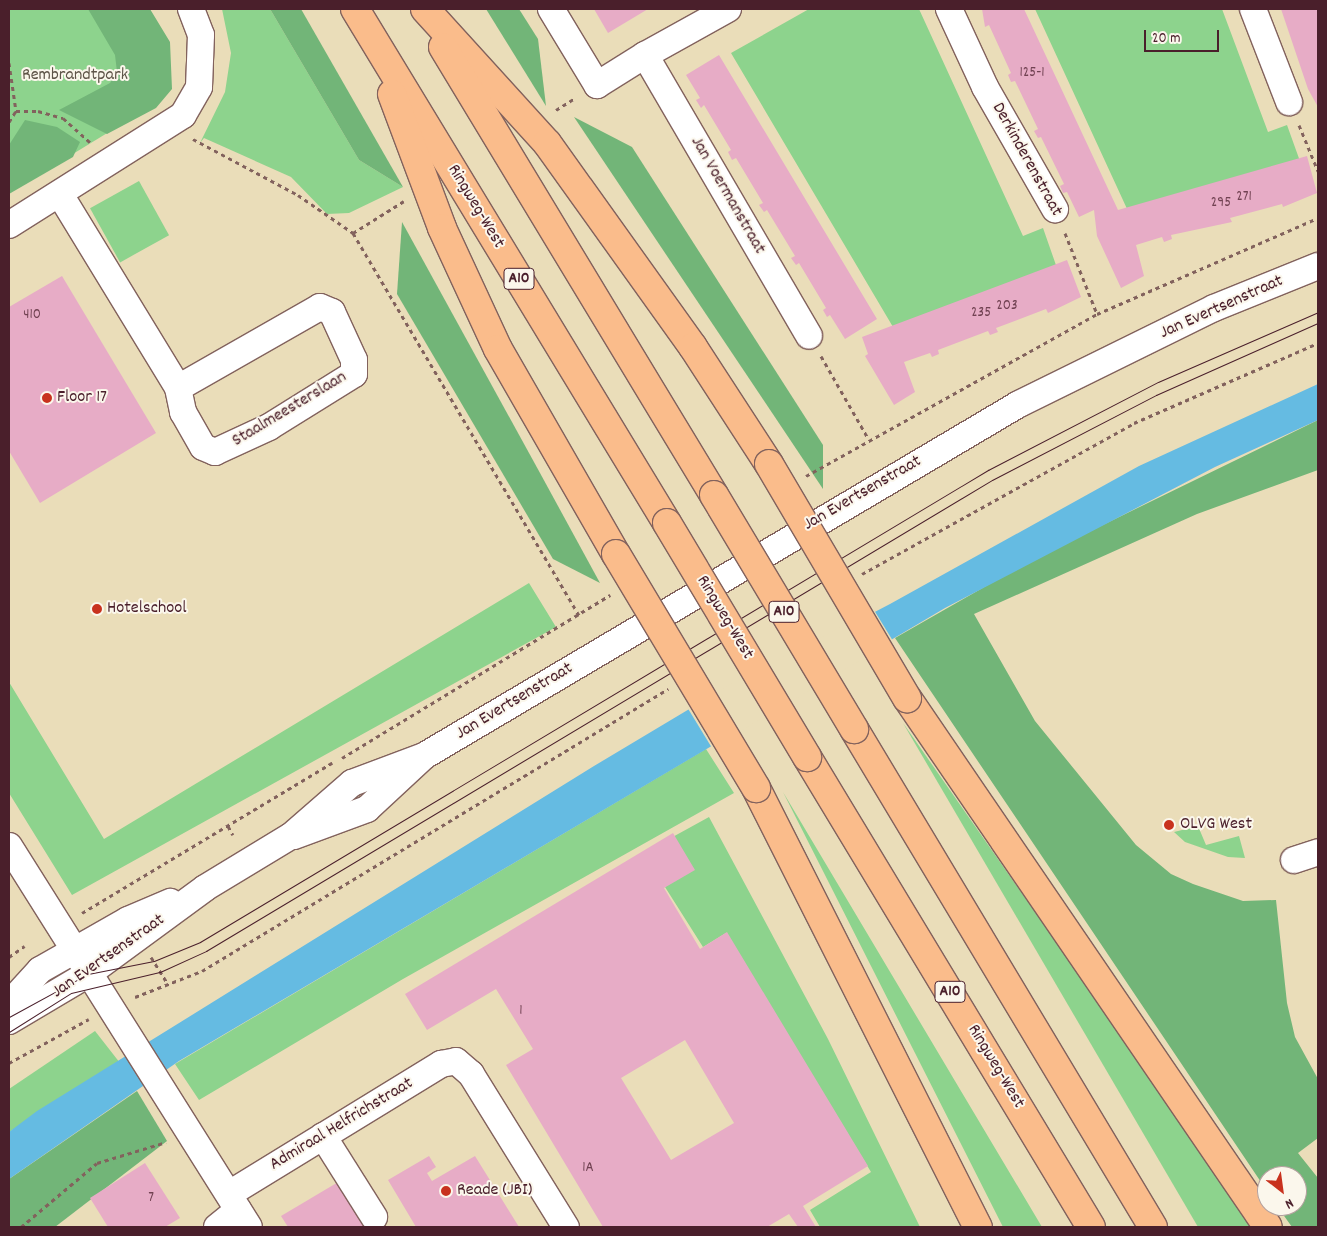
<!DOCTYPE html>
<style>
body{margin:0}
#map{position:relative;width:1327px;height:1236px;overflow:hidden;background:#eaddb9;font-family:Dekko,sans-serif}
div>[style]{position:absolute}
.green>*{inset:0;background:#8dd38d;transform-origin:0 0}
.forest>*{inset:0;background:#72b578}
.water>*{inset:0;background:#65bbe2}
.pier>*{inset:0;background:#eaddb9}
.building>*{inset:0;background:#e7acc6}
.path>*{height:3px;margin-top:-1.5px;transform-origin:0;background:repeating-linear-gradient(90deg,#82625d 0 4px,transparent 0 8px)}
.roads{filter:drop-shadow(1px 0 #82625d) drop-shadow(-1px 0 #82625d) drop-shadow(0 1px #82625d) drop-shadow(0 -1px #82625d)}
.minor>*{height:26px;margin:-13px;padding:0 13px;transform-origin:13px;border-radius:13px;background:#fff}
.highway>*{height:28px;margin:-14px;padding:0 14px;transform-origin:14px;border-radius:14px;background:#fabc8b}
.tram>*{height:1px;margin:-0.5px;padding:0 0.5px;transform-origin:0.5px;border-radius:0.5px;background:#4a1f2b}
.bridges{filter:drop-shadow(1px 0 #82625d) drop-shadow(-1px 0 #82625d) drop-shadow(0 1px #82625d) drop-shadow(0 -1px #82625d)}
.highway-bridge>*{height:28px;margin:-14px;padding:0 14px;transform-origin:14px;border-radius:14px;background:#fabc8b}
.dots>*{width:14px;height:14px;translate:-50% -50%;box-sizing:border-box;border:2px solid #fbf7ec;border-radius:50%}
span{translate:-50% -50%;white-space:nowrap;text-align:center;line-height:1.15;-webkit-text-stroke:4px #fbf7ec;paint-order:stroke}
.number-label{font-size:15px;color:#714252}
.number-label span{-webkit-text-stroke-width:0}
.shield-label span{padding:1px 4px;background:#fbf7ec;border:1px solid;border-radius:4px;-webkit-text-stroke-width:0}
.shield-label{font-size:16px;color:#4a1f2b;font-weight:700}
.park-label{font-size:18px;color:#5e5548}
.street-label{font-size:18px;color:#4a1f2b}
.poi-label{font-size:18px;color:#4a1f2b}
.left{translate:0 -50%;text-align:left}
.frame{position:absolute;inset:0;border:10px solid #4a1f2b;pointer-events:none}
.north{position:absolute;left:1257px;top:1166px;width:50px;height:50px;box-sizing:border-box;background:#fbf7ec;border:1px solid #b4a19f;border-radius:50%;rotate:150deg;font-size:14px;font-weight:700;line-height:20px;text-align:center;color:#4a1f2b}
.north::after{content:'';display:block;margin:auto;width:18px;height:22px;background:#c8321e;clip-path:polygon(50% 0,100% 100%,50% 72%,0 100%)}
.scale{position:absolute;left:1144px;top:30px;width:75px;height:22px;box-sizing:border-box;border:2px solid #4a1f2b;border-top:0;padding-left:6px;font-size:15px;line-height:18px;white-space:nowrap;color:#4a1f2b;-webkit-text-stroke:4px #fbf7ec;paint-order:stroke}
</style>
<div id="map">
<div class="green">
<div style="clip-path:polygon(9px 9px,146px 9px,140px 113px,9px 193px)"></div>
<div style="clip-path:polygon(222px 9px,270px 9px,359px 160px,403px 187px,349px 213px,327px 214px,291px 177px,204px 138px,200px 143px,225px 92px,231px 53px)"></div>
<div style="clip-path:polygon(809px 9px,919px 9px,1023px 236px,1043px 228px,1057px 268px,893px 327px,731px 53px)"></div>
<div style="clip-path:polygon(1035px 9px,1222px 9px,1268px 132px,1287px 125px,1301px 164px,1128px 211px)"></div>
<div style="left:139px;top:181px;width:62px;height:56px;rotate:61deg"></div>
<div style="clip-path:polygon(529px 583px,556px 627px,72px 895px,9px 793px,9px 682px,104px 839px)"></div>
<div style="clip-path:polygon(903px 723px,1146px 1071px,1253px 1227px,1198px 1227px)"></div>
<div style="clip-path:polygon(706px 749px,734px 793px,403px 979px,199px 1100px,175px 1064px)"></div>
<div style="clip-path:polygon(783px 792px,955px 1081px,1042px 1227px,1003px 1227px)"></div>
<div style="clip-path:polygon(709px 817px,828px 1039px,920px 1227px,820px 1227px,810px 1210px,871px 1172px,726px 933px,703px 947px,665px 887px,669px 839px)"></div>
<div style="clip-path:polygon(1198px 826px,1206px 845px,1239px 836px,1245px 858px,1228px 857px,1185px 842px,1174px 832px)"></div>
<div style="clip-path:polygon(95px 1031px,120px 1063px,9px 1132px,9px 1089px)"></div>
</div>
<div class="forest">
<div style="clip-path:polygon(88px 9px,150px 9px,170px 42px,172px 89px,156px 108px,107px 134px,59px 110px,110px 83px,117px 72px,115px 55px)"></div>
<div style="clip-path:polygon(270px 9px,301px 9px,403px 187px,359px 160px)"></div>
<div style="clip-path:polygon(486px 9px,519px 9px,538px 39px,546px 106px)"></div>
<div style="clip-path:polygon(574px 117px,632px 147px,823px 445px,823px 489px)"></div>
<div style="clip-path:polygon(25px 120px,57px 127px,80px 142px,73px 157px,9px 194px,9px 145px)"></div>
<div style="clip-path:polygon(402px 222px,540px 473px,600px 583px,553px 559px,397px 294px)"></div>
<div style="clip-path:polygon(1318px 420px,1318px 470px,1197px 514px,974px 614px,1035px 721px,1136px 845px,1171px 874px,1193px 884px,1243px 901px,1276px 900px,1287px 1003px,1295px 1037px,1318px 1079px,1318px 1138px,1298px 1153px,1318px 1178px,1318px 1227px,1292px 1227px,1277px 1206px,1297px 1206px,1297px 1176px,1267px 1176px,1267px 1191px,895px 638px,1035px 558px)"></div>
<div style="clip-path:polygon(137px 1091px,167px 1141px,55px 1227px,9px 1227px,9px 1179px)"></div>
</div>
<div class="water">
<div style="clip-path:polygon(1318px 384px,1318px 420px,1215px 467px,945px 608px,179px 1061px,9px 1179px,9px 1132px,37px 1111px,594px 766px,691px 708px,890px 604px,1139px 466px)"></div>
</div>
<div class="pier">
<div style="clip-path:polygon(874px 610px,893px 641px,712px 748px,687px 707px)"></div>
</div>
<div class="building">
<div style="clip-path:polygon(594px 9px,648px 9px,608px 33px)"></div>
<div style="clip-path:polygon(982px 9px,1024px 9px,1118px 210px,1307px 156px,1317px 193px,1283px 207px,1282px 204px,1230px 218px,1232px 222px,1171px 235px,1172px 239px,1164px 242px,1162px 237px,1136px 245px,1144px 276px,1121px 288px,1097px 236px,1094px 210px,1079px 217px,1067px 192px,1063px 193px,1060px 186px,1064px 184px,1041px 137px,1038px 138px,1034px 131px,1038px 129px,1015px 81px,1011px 82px,1008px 75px,1011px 73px,989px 25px,985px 27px)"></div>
<div style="clip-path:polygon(1281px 9px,1318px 9px,1318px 107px,1308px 89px)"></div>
<div style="clip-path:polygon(719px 55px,877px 319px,845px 339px,830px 315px,827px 317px,823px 310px,826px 308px,799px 263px,796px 265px,791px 258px,795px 256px,767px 210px,764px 212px,759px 205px,763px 203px,736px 158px,732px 160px,728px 152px,731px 150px,704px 105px,701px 108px,696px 100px,700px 98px,686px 75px)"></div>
<div style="clip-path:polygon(1067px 260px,1081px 297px,1048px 313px,1046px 309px,996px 328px,998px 332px,990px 335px,988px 331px,938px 350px,939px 354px,932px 357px,930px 353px,904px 362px,915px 392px,894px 405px,865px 356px,868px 354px,862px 337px)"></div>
<div style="clip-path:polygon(62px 276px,156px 433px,40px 503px,9px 451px,9px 307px)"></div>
<div style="clip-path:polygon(evenodd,673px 833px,695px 870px,664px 888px,700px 949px,727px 932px,868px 1166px,803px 1206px,816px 1227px,798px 1227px,789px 1214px,767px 1227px,603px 1227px,506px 1065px,533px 1049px,496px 989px,427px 1030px,405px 994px,673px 833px,685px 1040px,734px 1123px,671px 1160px,621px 1078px,685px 1040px)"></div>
<div style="clip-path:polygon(429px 1156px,436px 1167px,427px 1173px,432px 1181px,475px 1156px,519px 1227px,416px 1227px,388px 1180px)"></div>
<div style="clip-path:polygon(145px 1163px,180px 1218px,165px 1227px,108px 1227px,90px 1198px)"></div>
<div style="clip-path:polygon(340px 1181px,369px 1227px,288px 1227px,281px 1216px)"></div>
</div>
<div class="path">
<div style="left:9px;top:63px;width:49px;rotate:81.7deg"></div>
<div style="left:556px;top:110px;width:22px;rotate:-32deg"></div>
<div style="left:9px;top:122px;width:13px;rotate:-58deg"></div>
<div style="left:16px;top:111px;width:22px"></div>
<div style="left:38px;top:111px;width:26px;rotate:16deg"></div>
<div style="left:63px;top:118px;width:38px;rotate:42deg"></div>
<div style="left:1299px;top:125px;width:50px;rotate:67.6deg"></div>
<div style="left:193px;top:139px;width:119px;rotate:28.1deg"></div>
<div style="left:298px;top:195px;width:67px;rotate:34.6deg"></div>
<div style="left:353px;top:233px;width:444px;rotate:59.4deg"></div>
<div style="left:353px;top:233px;width:60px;rotate:-32.1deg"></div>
<div style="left:1065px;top:233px;width:87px;rotate:68.4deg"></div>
<div style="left:821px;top:356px;width:95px;rotate:60.2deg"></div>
<div style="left:806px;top:476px;width:333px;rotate:-29.1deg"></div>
<div style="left:1097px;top:314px;width:241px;rotate:-23.5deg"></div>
<div style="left:862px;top:574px;width:311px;rotate:-29deg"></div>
<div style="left:1134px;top:423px;width:201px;rotate:-23.5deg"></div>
<div style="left:342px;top:758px;width:314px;rotate:-31.3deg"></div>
<div style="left:228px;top:826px;width:10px;rotate:61deg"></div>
<div style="left:82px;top:913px;width:292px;rotate:-31deg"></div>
<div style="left:9px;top:957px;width:19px;rotate:-35deg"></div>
<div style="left:151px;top:957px;width:32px;rotate:58deg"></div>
<div style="left:135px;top:997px;width:72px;rotate:-21.2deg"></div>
<div style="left:202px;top:971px;width:545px;rotate:-31.18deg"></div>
<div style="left:9px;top:1063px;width:91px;rotate:-28.8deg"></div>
<div style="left:21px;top:1227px;width:99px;rotate:-40.1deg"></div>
<div style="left:97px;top:1163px;width:72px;rotate:-16.9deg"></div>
</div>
<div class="roads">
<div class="minor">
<div style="left:551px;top:9px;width:89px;rotate:58.8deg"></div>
<div style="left:597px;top:85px;width:57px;rotate:-32deg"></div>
<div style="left:728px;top:9px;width:95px;rotate:151deg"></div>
<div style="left:645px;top:55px;width:325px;rotate:59.7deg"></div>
<div style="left:949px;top:9px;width:86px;rotate:65.2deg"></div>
<div style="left:985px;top:87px;width:141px;rotate:60.2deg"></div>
<div style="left:1253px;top:9px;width:100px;rotate:68.8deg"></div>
<div style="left:61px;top:196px;width:225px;rotate:58.6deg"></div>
<div style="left:178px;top:388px;width:25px;rotate:78deg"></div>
<div style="left:183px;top:412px;width:40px;rotate:60.3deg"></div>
<div style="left:203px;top:447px;width:13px;rotate:23deg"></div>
<div style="left:215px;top:452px;width:60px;rotate:-24.8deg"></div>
<div style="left:269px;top:427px;width:100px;rotate:-31.9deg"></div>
<div style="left:354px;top:374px;width:14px;rotate:-90deg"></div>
<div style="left:354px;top:360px;width:53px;rotate:-114.6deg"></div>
<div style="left:332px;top:312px;width:13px;rotate:-157deg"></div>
<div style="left:320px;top:307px;width:163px;rotate:150.3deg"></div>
<div style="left:9px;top:225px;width:206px;rotate:-32.3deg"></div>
<div style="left:183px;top:115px;width:32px;rotate:-60deg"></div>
<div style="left:199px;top:87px;width:52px;rotate:-87.8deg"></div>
<div style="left:201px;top:35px;width:28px;rotate:-111deg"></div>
<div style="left:294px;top:836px;width:78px;rotate:-20.3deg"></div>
<div style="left:367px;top:809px;width:78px;rotate:-42.9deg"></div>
<div style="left:9px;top:846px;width:450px;rotate:57.8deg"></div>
<div style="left:1294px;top:860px;width:25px;rotate:-18deg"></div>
<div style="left:9px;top:1004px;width:46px;rotate:-47.6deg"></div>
<div style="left:40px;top:970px;width:101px;rotate:-29.6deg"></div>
<div style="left:128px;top:920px;width:46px;rotate:-23.2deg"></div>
<div style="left:9px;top:1021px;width:92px;rotate:-30.7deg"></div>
<div style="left:88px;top:974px;width:145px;rotate:-36.3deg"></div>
<div style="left:205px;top:888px;width:100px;rotate:-31.2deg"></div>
<div style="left:291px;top:836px;width:81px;rotate:-41deg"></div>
<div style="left:352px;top:783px;width:77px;rotate:-20.6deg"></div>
<div style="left:424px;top:756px;width:691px;rotate:-30.61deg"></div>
<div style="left:1019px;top:404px;width:217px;rotate:-26.2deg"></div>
<div style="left:1214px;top:308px;width:112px;rotate:-22deg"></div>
<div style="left:323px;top:1136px;width:96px;rotate:57.8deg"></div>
<div style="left:229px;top:1194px;width:249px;rotate:-31.5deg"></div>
<div style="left:441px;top:1064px;width:15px;rotate:-11deg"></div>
<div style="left:456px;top:1061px;width:20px;rotate:41deg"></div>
<div style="left:471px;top:1074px;width:180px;rotate:58.2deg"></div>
<div style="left:217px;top:1227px;width:27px;rotate:-39deg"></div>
</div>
<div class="highway">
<div style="left:355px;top:9px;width:601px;rotate:58.74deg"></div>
<div style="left:425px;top:9px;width:181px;rotate:47.7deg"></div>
<div style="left:547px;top:143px;width:251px;rotate:54.4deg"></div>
<div style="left:693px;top:347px;width:140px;rotate:57deg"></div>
<div style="left:443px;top:47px;width:524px;rotate:58.83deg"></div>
<div style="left:392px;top:94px;width:143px;rotate:69.5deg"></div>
<div style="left:442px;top:228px;width:133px;rotate:65.2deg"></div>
<div style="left:498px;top:349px;width:237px;rotate:60.1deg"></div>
<div style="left:907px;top:698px;width:640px;rotate:55.69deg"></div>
<div style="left:854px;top:729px;width:581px;rotate:59.02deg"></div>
<div style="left:807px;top:757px;width:549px;rotate:58.86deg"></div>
<div style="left:756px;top:788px;width:492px;rotate:63.2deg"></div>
</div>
</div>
<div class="tram">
<div style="left:9px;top:1017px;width:90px;rotate:-28.6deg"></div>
<div style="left:88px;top:974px;width:67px;rotate:-11.1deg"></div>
<div style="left:154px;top:961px;width:50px;rotate:-22.4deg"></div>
<div style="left:200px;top:942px;width:919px;rotate:-30.92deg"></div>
<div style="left:988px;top:470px;width:191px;rotate:-27.4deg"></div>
<div style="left:1158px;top:382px;width:175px;rotate:-23.6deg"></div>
<div style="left:9px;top:1032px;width:73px;rotate:-32.2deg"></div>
<div style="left:71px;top:993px;width:91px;rotate:-13.3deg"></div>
<div style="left:160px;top:972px;width:51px;rotate:-24.5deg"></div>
<div style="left:206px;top:951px;width:916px;rotate:-30.93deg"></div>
<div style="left:992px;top:480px;width:185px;rotate:-27.4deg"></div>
<div style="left:1156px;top:395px;width:177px;rotate:-24deg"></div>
</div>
<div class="bridges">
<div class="highway-bridge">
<div style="left:769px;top:464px;width:272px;rotate:59.5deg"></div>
<div style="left:714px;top:495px;width:273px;rotate:59.1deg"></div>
<div style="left:667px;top:523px;width:273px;rotate:59.1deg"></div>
<div style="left:616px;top:554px;width:273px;rotate:59.1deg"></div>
</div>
</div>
<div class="dots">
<div style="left:47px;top:398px;background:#c8321e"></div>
<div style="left:97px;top:609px;background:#c8321e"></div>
<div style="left:1169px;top:825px;background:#c8321e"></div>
<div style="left:446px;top:1191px;background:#c8321e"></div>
</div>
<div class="number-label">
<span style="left:1032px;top:74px">125-1</span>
<span style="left:1244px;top:198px">271</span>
<span style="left:1221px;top:204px">295</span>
<span style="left:1007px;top:307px">203</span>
<span style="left:981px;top:314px">235</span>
<span style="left:32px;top:316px">410</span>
<span style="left:521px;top:1012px">1</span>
<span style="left:588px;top:1169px">1A</span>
<span style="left:151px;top:1199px">7</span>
</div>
<div class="shield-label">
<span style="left:519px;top:279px">A10</span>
<span style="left:784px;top:612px">A10</span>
<span style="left:950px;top:992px">A10</span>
</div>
<div class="park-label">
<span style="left:75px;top:76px">Rembrandtpark</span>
</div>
<div class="street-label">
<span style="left:1026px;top:160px;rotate:61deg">Derkinderenstraat</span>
<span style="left:727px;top:196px;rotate:60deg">Jan Voermanstraat</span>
<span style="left:475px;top:207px;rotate:59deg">Ringweg-West</span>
<span style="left:1222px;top:308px;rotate:-24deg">Jan Evertsenstraat</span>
<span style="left:290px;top:410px;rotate:-31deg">Staalmeesterslaan</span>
<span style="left:863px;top:494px;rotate:-30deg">Jan Evertsenstraat</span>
<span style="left:724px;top:618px;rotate:59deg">Ringweg-West</span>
<span style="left:515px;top:702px;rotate:-31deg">Jan Evertsenstraat</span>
<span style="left:109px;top:957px;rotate:-35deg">Jan Evertsenstraat</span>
<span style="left:995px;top:1067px;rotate:59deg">Ringweg-West</span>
<span style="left:342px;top:1125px;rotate:-31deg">Admiraal Helfrichstraat</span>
</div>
<div class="poi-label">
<span class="left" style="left:57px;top:398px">Floor 17</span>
<span class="left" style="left:107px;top:609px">Hotelschool</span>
<span class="left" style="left:1180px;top:825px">OLVG West</span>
<span class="left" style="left:457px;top:1191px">Reade (JBI)</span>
</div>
<div class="frame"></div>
<div class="north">N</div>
<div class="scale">20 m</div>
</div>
